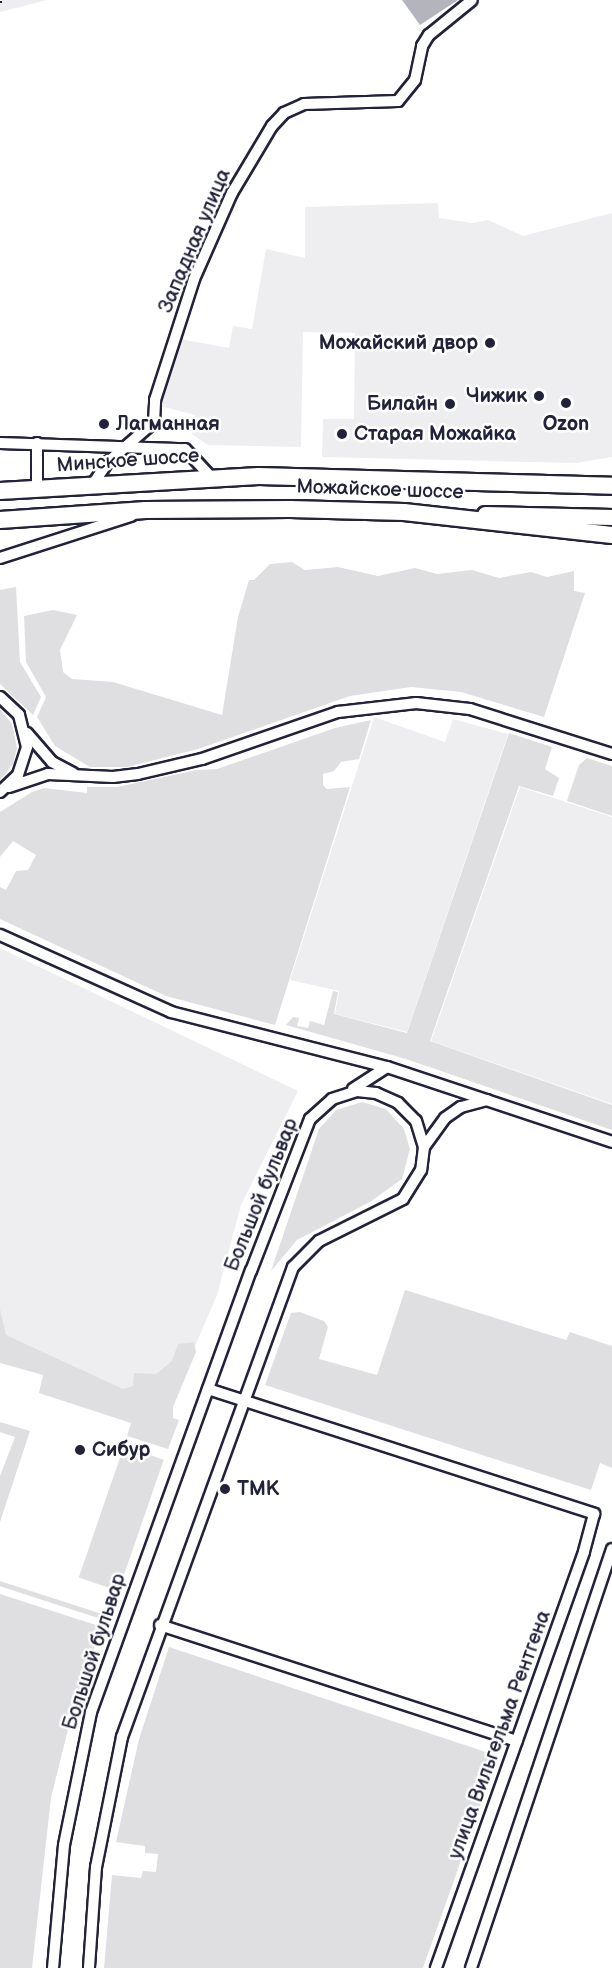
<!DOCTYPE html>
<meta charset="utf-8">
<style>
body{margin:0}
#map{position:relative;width:612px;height:1968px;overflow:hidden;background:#fff;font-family:"Balsamiq Sans",sans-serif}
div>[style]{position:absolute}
.built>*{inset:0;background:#eeeef1}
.green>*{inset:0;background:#dfdfe2;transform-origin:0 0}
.water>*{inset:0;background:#b4b4bc}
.roads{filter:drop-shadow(2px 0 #22223b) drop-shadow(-2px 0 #22223b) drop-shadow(0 2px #22223b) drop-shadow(0 -2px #22223b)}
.minor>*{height:10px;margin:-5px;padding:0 5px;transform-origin:5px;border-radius:5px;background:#fff}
.primary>*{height:15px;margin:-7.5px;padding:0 7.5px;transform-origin:7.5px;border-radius:7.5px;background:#fff}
.trunk>*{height:16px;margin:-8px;padding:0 8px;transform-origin:8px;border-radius:8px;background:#fff}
.rail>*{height:6px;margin-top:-3px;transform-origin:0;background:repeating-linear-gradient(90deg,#fff 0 11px,#22223b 0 22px);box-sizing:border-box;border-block:2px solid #22223b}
.dots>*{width:16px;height:16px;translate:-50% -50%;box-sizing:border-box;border:3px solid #fff;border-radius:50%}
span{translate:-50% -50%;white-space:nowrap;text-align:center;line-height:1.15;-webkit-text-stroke:5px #fff;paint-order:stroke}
.street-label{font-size:20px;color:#22223b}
.poi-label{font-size:20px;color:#22223b;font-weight:700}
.right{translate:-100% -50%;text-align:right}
.left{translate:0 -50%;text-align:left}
</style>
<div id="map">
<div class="built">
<div style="clip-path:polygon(0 0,47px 0,0 12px)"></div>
<div style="clip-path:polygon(438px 203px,439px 218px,472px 223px,488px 220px,523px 236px,612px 213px,612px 457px,576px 463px,322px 457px,323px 419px,354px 419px,355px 333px,303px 332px,301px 447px,208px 445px,192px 434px,195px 415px,160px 406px,180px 339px,229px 348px,233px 326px,252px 329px,266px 249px,305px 258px,305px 207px)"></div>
<div style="clip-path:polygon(374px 717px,445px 742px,453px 719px,508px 734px,407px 1032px,335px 1014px,339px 991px,290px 980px)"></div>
<div style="clip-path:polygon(520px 787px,612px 817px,612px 1104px,431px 1041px)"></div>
<div style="clip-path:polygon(0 948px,298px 1091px,241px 1205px,217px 1295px,166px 1414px,0 1338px)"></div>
</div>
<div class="green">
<div style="clip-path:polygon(292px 562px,305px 570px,338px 567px,378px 576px,415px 568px,437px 574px,472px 570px,499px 578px,531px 572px,547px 577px,574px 571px,574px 591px,585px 593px,544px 717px,461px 692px,411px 687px,350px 696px,198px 749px,127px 767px,90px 767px,55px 746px,37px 717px,46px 697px,26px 662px,24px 616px,53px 610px,77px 615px,60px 650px,63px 672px,72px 679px,113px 682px,222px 715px,238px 617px,249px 580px,254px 580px,270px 564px)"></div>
<div style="clip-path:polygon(16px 587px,20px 662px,41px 697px,33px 715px,0 684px,0 590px)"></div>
<div style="clip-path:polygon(0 709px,12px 724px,17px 748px,13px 764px,0 780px)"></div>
<div style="clip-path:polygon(371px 720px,359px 759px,341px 762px,334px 771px,323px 774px,323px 785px,327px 789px,350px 787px,275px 1025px,166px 996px,0 919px,0 887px,6px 890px,16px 871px,28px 870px,36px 855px,13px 841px,0 857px,0 812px,32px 792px,44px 788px,87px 793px,87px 787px,117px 787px,197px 770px,217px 769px,335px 728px)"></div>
<div style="clip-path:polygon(509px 733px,552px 747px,545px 769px,559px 778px,553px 796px,519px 786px,430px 1041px,612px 1105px,612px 1130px,406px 1059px,286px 1025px,293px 1017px,299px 1018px,297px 1026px,308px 1028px,310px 1021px,324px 1025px,333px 991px,338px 992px,334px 1014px,407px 1033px)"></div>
<div style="clip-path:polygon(587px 758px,612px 766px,612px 816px,567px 801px,579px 765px)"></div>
<div style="clip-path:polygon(362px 1102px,386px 1109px,404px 1129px,410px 1149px,402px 1179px,370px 1202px,297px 1240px,271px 1271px,319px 1129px,336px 1110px)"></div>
<div style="clip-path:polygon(405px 1290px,566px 1340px,570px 1332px,612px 1346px,612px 1468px,600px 1463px,591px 1490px,265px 1385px,291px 1313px,300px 1312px,324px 1321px,328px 1327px,319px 1359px,377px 1375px)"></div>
<div style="clip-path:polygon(0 1309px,6px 1335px,123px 1389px,133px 1386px,134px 1373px,156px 1374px,172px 1361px,178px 1344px,194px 1342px,196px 1352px,173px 1407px,173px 1418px,179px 1420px,168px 1449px,127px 1436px,131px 1423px,39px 1393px,43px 1375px,0 1363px)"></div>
<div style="clip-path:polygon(0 1422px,30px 1431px,0 1522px,0 1476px,15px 1437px,0 1432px)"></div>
<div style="left:124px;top:1446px;width:42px;height:139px;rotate:19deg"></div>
<div style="left:0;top:1581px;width:112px;height:5px;rotate:18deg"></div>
<div style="clip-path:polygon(0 1594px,102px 1627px,73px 1709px,51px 1798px,32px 1968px,0 1968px)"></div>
<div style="clip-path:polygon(169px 1647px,498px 1756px,423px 1968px,104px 1968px,112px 1875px,141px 1878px,143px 1871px,156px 1872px,158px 1854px,145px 1853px,145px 1846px,116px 1842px,139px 1739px)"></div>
</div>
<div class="water">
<div style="clip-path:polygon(402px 0,458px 0,420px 25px)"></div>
</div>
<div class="roads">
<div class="minor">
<div style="left:0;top:443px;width:185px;rotate:1.9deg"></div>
<div style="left:185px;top:449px;width:38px;rotate:47deg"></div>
<div style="left:93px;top:484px;width:27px;rotate:-56deg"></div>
<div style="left:108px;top:462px;width:61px;rotate:-41deg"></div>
<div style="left:154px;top:422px;width:22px;rotate:-87deg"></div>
<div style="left:155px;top:400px;width:127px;rotate:-72.1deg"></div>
<div style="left:194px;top:279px;width:94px;rotate:-66.2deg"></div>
<div style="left:232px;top:193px;width:78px;rotate:-59.2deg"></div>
<div style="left:272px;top:126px;width:18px;rotate:-47deg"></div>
<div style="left:284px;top:113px;width:22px;rotate:-24deg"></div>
<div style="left:304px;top:104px;width:94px;rotate:-1.8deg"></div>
<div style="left:398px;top:101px;width:27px;rotate:-51deg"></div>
<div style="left:415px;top:80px;width:35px;rotate:-78deg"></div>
<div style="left:422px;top:46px;width:13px;rotate:-58deg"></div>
<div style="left:429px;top:35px;width:55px;rotate:-39.1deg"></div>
<div style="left:37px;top:488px;width:45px;rotate:-90deg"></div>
<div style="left:0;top:558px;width:138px;rotate:-17.8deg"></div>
<div style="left:0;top:697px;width:26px;rotate:43deg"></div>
<div style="left:19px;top:715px;width:33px;rotate:76deg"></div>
<div style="left:27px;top:747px;width:29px;rotate:108deg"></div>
<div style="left:18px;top:775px;width:25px;rotate:137deg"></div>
<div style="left:27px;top:733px;width:38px;rotate:49deg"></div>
<div style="left:52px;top:762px;width:24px;rotate:28deg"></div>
<div style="left:9px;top:787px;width:41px;rotate:-18.4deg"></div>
<div style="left:48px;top:774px;width:65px;rotate:2.6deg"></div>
<div style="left:113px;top:777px;width:25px;rotate:-7deg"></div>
<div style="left:138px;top:774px;width:66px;rotate:-13.2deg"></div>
<div style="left:202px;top:759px;width:144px;rotate:-19.1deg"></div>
<div style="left:338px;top:712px;width:79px;rotate:-6.6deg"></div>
<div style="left:416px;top:703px;width:54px;rotate:6.3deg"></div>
<div style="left:470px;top:709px;width:149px;rotate:17.6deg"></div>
<div style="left:0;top:935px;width:188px;rotate:24.2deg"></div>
<div style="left:171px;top:1012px;width:223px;rotate:14.3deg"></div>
<div style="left:387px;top:1067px;width:237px;rotate:18.4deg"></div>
<div style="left:353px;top:1089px;width:40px;rotate:-32.9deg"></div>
<div style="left:424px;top:1147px;width:36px;rotate:-54deg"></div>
<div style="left:445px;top:1118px;width:19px;rotate:-35deg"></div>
<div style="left:461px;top:1107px;width:27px;rotate:-15deg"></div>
<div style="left:208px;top:1389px;width:406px;rotate:17.9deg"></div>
<div style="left:594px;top:1514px;width:39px;rotate:105deg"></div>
<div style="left:584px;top:1552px;width:442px;rotate:109.6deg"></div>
<div style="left:160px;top:1625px;width:375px;rotate:18deg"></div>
<div style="left:53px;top:1968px;width:123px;rotate:-84.9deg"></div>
<div style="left:64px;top:1845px;width:136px;rotate:-78.5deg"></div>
<div style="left:91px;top:1712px;width:469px;rotate:-70.1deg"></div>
<div style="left:251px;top:1271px;width:163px;rotate:-68.8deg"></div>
<div style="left:310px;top:1119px;width:30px;rotate:-42deg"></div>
<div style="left:332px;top:1099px;width:26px;rotate:-18deg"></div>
<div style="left:357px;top:1091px;width:19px;rotate:6deg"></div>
<div style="left:376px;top:1093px;width:24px;rotate:24deg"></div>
<div style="left:398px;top:1103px;width:25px;rotate:45deg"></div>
<div style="left:416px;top:1121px;width:27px;rotate:73deg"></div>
<div style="left:424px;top:1147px;width:23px;rotate:97deg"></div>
<div style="left:421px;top:1170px;width:34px;rotate:122deg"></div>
<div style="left:403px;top:1199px;width:94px;rotate:153.4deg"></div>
<div style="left:319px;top:1241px;width:37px;rotate:135deg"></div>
<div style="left:293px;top:1267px;width:500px;rotate:109.99deg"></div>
<div style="left:122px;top:1737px;width:133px;rotate:101.3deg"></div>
<div style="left:96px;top:1867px;width:101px;rotate:94deg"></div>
<div style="left:471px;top:1968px;width:442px;rotate:-71.4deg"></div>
</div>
<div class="primary">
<div style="left:485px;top:514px;width:127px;rotate:1.4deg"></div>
</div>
<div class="trunk">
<div style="left:0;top:491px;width:259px;rotate:-3.3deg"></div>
<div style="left:259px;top:476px;width:353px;rotate:1.6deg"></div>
<div style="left:0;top:520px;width:146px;rotate:-3.9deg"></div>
<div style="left:146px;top:510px;width:144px;rotate:-0.4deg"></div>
<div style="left:290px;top:509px;width:114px;rotate:1.5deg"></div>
<div style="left:404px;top:512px;width:209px;rotate:6.3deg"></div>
</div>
</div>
<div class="rail">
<div style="left:0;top:0;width:2px"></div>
</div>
<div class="dots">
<div style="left:490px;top:343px;background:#22223b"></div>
<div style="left:539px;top:396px;background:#22223b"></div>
<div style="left:566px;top:403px;background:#22223b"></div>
<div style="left:450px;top:404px;background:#22223b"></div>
<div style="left:104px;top:424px;background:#22223b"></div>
<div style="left:342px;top:434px;background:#22223b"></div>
<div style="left:80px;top:1450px;background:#22223b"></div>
<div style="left:225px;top:1489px;background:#22223b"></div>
</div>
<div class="street-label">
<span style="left:195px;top:241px;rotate:-67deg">Западная улица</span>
<span style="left:128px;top:461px;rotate:-4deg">Минское шоссе</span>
<span style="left:380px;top:490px;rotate:2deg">Можайское шоссе</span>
<span style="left:262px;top:1195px;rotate:-68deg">Большой бульвар</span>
<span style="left:95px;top:1652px;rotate:-72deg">Большой бульвар</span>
<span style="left:500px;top:1735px;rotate:-70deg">улица Вильгельма Рентгена</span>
</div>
<div class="poi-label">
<span class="right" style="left:478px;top:343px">Можайский двор</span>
<span class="right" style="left:527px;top:396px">Чижик</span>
<span class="right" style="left:438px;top:404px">Билайн</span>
<span class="left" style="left:116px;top:424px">Лагманная</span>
<span style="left:566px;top:424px">Ozon</span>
<span class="left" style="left:354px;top:434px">Старая Можайка</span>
<span class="left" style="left:92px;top:1450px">Сибур</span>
<span class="left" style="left:237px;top:1489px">ТМК</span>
</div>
</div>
